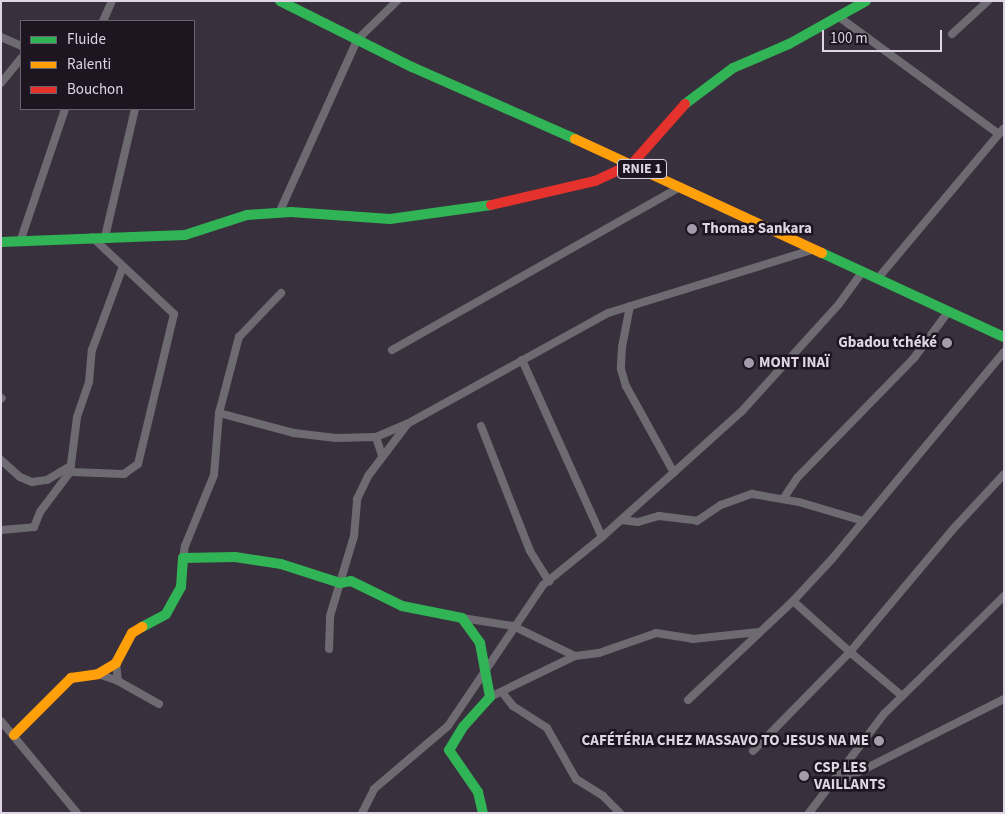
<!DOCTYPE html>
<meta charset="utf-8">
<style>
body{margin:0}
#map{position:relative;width:1005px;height:814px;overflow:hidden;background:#39303d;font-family:"Source Sans 3",sans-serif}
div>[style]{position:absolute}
.street>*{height:8px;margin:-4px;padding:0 4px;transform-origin:4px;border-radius:4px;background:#6d6b71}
.fast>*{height:10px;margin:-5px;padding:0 5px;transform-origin:5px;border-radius:5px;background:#30b455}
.slow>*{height:10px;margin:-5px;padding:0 5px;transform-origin:5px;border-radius:5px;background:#ff9f0a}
.jam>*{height:10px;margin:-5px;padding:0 5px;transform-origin:5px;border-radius:5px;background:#e5322d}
.dots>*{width:14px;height:14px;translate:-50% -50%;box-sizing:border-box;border:2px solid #1d1621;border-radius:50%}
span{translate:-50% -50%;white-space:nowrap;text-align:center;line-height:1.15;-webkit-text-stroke:5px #1d1621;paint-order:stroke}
.shield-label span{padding:1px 4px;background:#1d1621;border:1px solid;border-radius:4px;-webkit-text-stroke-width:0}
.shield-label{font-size:14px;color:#dfd5e5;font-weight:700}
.poi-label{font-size:15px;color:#dfd5e5;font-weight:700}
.left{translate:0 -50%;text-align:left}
.right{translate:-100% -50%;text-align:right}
.frame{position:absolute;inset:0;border:2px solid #dfd5e5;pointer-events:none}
.legend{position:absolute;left:20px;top:20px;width:175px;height:90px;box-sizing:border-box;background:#1d1621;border:1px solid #6b626f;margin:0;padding:6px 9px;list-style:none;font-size:15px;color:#dfd5e5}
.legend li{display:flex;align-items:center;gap:10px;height:25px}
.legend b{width:25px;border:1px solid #6b626f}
.scale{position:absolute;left:822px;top:30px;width:120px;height:22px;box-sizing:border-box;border:2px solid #dfd5e5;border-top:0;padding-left:6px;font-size:15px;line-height:18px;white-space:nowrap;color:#dfd5e5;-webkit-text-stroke:4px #1d1621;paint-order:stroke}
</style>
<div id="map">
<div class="street">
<div style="left:839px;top:17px;width:198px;rotate:36.2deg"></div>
<div style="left:103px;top:21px;width:22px;rotate:-66deg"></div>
<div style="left:952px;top:34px;width:49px;rotate:-42.5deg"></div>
<div style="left:1px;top:37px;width:22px;rotate:24deg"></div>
<div style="left:1px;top:83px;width:32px;rotate:-51deg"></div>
<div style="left:279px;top:213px;width:190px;rotate:-65.7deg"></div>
<div style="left:357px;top:40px;width:56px;rotate:-44.3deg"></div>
<div style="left:105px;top:237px;width:131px;rotate:-76.8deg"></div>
<div style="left:21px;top:239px;width:137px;rotate:-71.3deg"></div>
<div style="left:879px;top:277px;width:194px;rotate:-50deg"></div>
<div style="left:630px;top:306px;width:42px;rotate:101deg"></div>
<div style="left:622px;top:347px;width:22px;rotate:93deg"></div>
<div style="left:621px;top:369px;width:18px;rotate:74deg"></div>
<div style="left:626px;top:386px;width:99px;rotate:61.1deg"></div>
<div style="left:392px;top:350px;width:331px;rotate:-29.5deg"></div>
<div style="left:522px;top:360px;width:194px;rotate:65.7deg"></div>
<div style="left:1px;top:399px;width:1px;rotate:-45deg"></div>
<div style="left:219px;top:413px;width:78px;rotate:14.9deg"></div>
<div style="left:294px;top:433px;width:42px;rotate:6.8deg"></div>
<div style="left:336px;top:438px;width:40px;rotate:-1.4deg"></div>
<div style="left:376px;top:437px;width:34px;rotate:-23deg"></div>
<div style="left:407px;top:424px;width:230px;rotate:-28.9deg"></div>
<div style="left:608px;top:313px;width:214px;rotate:-17.2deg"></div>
<div style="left:481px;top:426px;width:134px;rotate:68.6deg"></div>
<div style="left:530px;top:551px;width:36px;rotate:58deg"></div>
<div style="left:376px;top:437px;width:20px;rotate:72deg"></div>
<div style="left:1px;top:460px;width:25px;rotate:42deg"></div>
<div style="left:20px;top:477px;width:13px;rotate:23deg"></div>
<div style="left:32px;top:482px;width:15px;rotate:-8deg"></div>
<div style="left:47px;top:480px;width:27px;rotate:-31deg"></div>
<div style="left:70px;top:472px;width:55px;rotate:-82.7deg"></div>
<div style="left:77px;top:417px;width:37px;rotate:-71deg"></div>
<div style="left:89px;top:382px;width:32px;rotate:-85deg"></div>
<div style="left:92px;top:350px;width:86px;rotate:-69.7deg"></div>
<div style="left:783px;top:499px;width:25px;rotate:-56deg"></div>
<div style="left:797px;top:478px;width:168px;rotate:-45.7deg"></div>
<div style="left:914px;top:358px;width:57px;rotate:-53.5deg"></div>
<div style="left:621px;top:520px;width:17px;rotate:7deg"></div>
<div style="left:638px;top:522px;width:22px;rotate:-16deg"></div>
<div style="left:659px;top:516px;width:38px;rotate:7deg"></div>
<div style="left:697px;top:521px;width:29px;rotate:-34deg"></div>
<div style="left:721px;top:505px;width:33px;rotate:-20deg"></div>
<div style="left:752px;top:494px;width:48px;rotate:9.7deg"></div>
<div style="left:799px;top:502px;width:67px;rotate:16.5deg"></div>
<div style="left:1px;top:530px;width:33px;rotate:-5deg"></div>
<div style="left:34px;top:527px;width:16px;rotate:-68deg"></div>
<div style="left:40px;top:512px;width:50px;rotate:-53.1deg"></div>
<div style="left:70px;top:472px;width:54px;rotate:2.1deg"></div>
<div style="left:124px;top:474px;width:17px;rotate:-36deg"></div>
<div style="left:138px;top:464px;width:154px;rotate:-76.5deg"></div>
<div style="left:174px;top:314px;width:112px;rotate:-136.8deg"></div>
<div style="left:183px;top:558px;width:12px;rotate:-81deg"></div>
<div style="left:185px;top:546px;width:77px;rotate:-67.8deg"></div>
<div style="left:214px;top:475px;width:62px;rotate:-85.4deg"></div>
<div style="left:219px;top:413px;width:79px;rotate:-75.3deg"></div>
<div style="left:239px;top:337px;width:61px;rotate:-46.3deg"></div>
<div style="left:462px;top:618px;width:52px;rotate:8.9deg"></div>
<div style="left:513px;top:626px;width:69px;rotate:25.8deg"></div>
<div style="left:329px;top:649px;width:33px;rotate:-88deg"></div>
<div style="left:330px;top:616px;width:84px;rotate:-73.3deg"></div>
<div style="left:354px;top:536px;width:37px;rotate:-85deg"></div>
<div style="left:357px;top:499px;width:25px;rotate:-64deg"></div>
<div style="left:368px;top:476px;width:63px;rotate:-52.8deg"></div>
<div style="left:116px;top:663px;width:18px;rotate:84deg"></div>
<div style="left:118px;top:681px;width:47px;rotate:29.3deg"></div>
<div style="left:98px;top:674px;width:21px;rotate:19deg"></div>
<div style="left:502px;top:692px;width:18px;rotate:52deg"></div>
<div style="left:513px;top:706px;width:40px;rotate:32.9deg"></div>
<div style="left:547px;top:728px;width:59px;rotate:60.4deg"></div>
<div style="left:576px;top:779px;width:32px;rotate:32deg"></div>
<div style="left:603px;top:796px;width:24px;rotate:45deg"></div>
<div style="left:902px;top:696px;width:68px;rotate:-139.8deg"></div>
<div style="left:850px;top:652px;width:163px;rotate:-50deg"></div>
<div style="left:955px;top:527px;width:72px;rotate:-47.2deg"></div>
<div style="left:490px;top:697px;width:94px;rotate:-25.8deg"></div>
<div style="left:575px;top:656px;width:24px;rotate:-7deg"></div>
<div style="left:599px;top:653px;width:60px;rotate:-19.3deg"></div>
<div style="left:656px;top:633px;width:37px;rotate:9deg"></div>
<div style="left:693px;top:639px;width:66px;rotate:-6.1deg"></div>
<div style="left:688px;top:700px;width:144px;rotate:-43.3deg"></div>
<div style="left:793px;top:601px;width:57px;rotate:-47.1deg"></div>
<div style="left:832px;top:559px;width:269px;rotate:-50.3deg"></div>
<div style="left:1px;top:721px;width:119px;rotate:50.4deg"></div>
<div style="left:753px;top:751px;width:139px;rotate:-45.6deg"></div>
<div style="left:850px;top:652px;width:76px;rotate:-138.2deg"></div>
<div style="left:831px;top:786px;width:194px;rotate:-26.7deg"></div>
<div style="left:362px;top:813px;width:27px;rotate:-63deg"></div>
<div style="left:374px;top:789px;width:97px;rotate:-40.4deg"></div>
<div style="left:448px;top:726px;width:170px;rotate:-56deg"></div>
<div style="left:543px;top:585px;width:76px;rotate:-39.1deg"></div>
<div style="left:602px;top:537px;width:188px;rotate:-42deg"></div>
<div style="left:742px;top:411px;width:144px;rotate:-47.8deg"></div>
<div style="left:839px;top:304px;width:39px;rotate:-54deg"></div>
<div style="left:809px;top:813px;width:124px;rotate:-52.9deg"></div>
<div style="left:884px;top:714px;width:168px;rotate:-44.5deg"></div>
</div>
<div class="fast">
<div style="left:280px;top:1px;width:148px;rotate:26.6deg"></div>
<div style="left:412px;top:67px;width:178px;rotate:23.8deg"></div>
<div style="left:685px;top:104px;width:60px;rotate:-36.9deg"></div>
<div style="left:733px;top:68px;width:61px;rotate:-23.2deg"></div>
<div style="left:789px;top:44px;width:88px;rotate:-29.2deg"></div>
<div style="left:1px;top:242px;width:184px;rotate:-2.2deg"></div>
<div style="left:185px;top:235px;width:65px;rotate:-17.9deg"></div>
<div style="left:247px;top:215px;width:44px;rotate:-3.9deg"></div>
<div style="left:291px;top:212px;width:99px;rotate:4deg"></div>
<div style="left:390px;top:219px;width:102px;rotate:-7.9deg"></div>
<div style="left:822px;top:253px;width:200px;rotate:24.8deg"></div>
<div style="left:142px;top:627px;width:27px;rotate:-28deg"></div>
<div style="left:166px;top:614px;width:31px;rotate:-61deg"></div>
<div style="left:181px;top:587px;width:29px;rotate:-86deg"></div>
<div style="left:183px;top:558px;width:52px;rotate:-1.1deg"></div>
<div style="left:235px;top:557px;width:47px;rotate:8.7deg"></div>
<div style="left:281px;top:564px;width:62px;rotate:17.9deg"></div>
<div style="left:340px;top:583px;width:11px;rotate:-10deg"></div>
<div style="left:351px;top:581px;width:57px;rotate:26.1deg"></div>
<div style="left:402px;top:606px;width:61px;rotate:11.3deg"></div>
<div style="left:462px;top:618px;width:31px;rotate:54deg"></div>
<div style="left:480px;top:643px;width:55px;rotate:79.5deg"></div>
<div style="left:490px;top:697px;width:40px;rotate:132deg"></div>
<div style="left:463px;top:727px;width:27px;rotate:121deg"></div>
<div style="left:449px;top:750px;width:51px;rotate:55.4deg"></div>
<div style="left:478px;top:792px;width:22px;rotate:77deg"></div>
</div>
<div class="slow">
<div style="left:575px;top:139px;width:272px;rotate:24.8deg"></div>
<div style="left:14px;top:735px;width:81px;rotate:-45deg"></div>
<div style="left:71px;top:678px;width:27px;rotate:-8deg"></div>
<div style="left:98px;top:674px;width:21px;rotate:-31deg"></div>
<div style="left:116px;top:663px;width:34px;rotate:-62deg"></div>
<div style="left:132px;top:633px;width:12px;rotate:-31deg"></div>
</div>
<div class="jam">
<div style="left:491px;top:205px;width:107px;rotate:-13deg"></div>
<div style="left:595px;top:181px;width:41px;rotate:-24.7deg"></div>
<div style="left:632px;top:164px;width:80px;rotate:-48.5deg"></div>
</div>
<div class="dots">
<div style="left:692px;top:229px;background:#a59baa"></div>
<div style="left:947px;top:343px;background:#a59baa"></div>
<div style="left:749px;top:363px;background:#a59baa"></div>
<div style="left:879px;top:741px;background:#a59baa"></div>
<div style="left:804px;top:776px;background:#a59baa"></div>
</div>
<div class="shield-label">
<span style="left:642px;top:169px">RNIE 1</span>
</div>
<div class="poi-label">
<span class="left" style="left:702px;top:229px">Thomas Sankara</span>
<span class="right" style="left:937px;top:343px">Gbadou tchéké</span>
<span class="left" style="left:759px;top:363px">MONT INAÏ</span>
<span class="right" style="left:869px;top:741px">CAFÉTÉRIA CHEZ MASSAVO TO JESUS NA ME</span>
<span class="left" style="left:814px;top:776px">CSP LES<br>VAILLANTS</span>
</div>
<div class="frame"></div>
<ul class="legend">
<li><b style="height:6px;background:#30b455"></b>Fluide</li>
<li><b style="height:6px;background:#ff9f0a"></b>Ralenti</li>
<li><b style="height:6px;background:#e5322d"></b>Bouchon</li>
</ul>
<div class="scale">100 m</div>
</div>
